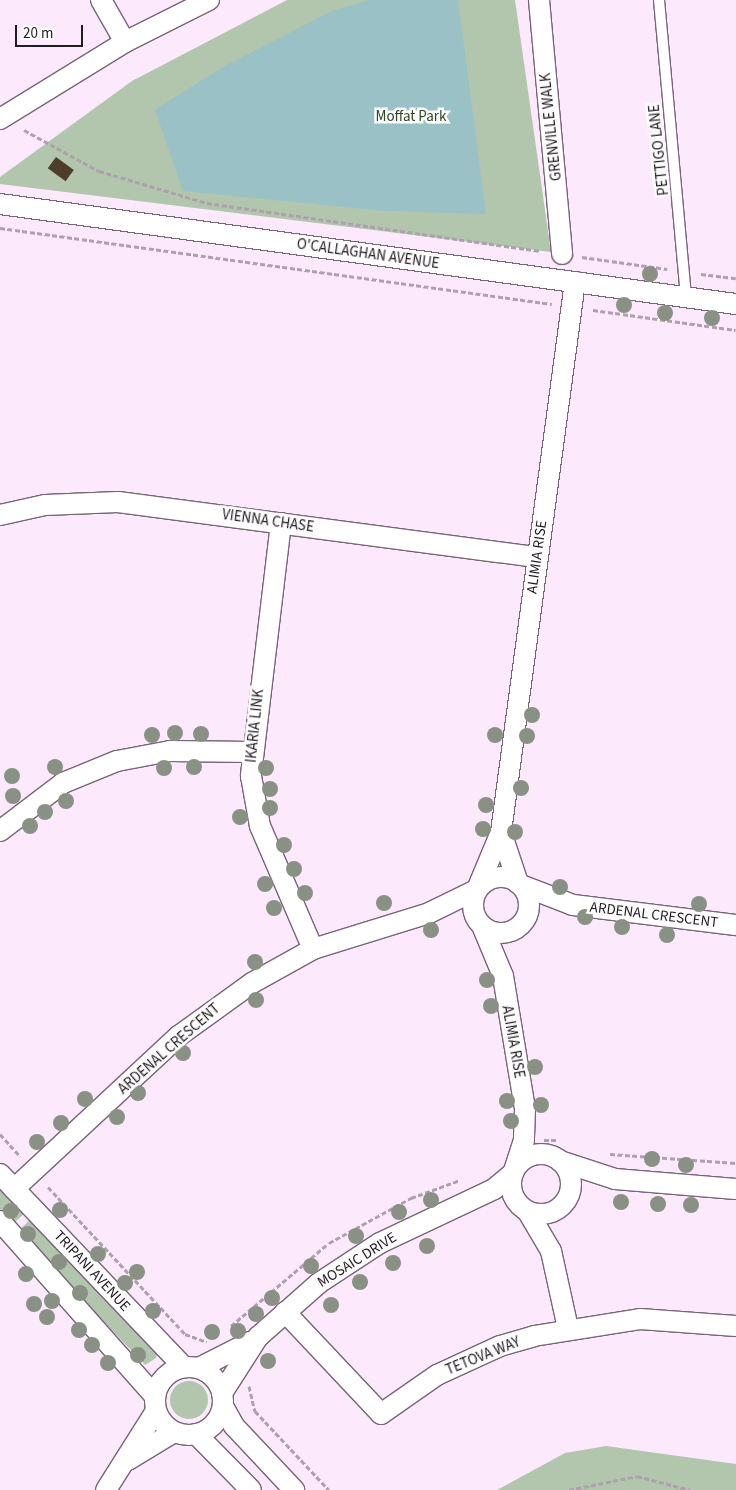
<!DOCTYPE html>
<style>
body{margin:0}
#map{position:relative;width:736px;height:1490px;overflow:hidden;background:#fceafc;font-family:"Source Sans 3",sans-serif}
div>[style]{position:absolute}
.green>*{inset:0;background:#b2c5ad}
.round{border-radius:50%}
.water>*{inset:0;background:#9ac2c6}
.building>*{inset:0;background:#4d3d2a;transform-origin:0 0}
.path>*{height:3px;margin-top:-1.5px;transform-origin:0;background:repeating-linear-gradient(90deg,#aea0ae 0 5px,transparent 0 7.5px)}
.roads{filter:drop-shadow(1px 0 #786477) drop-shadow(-1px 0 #786477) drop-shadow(0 1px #786477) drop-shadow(0 -1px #786477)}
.lane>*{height:10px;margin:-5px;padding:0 5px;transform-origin:5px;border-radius:5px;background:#fff}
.street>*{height:20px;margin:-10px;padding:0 10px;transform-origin:10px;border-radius:10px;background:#fff}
.street>.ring{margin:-10px;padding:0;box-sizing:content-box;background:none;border:20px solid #fff;border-radius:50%}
.trees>*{width:16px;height:16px;margin:-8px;border-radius:50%;background:#889184}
span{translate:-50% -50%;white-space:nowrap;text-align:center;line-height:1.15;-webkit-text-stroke:5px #fefefe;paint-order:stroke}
.park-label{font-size:15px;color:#2a4821}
.street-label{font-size:15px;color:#221b22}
.scale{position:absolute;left:15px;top:25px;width:68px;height:22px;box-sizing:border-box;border:2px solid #221b22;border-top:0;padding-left:6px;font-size:15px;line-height:18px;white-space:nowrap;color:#221b22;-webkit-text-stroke:4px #fefefe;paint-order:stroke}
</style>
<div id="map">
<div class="green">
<div style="clip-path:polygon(287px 0,515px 0,551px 252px,0 184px,0 177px,132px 81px)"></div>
<div style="clip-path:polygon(0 1183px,26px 1212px,13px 1224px,0 1211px)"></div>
<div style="clip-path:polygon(32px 1218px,158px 1353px,156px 1358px,145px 1365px,18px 1231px)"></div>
<div class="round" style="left:170px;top:1381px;width:38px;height:38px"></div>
<div style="clip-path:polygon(606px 1446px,736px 1464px,736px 1490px,497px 1490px,565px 1453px)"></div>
</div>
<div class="water">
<div style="clip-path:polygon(370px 0,458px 0,486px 214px,384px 211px,183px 191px,155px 110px,221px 68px,332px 11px)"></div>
</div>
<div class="building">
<div style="left:56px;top:157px;width:22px;height:14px;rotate:36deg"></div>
</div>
<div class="path">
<div style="left:24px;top:130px;width:85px;rotate:28.7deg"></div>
<div style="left:99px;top:171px;width:113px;rotate:16.5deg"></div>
<div style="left:207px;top:203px;width:337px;rotate:8.2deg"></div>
<div style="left:0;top:228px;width:557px;rotate:7.84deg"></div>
<div style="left:582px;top:257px;width:86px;rotate:8deg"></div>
<div style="left:701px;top:274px;width:35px;rotate:7deg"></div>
<div style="left:593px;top:310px;width:144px;rotate:8deg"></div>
<div style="left:0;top:1134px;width:30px;rotate:48deg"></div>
<div style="left:544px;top:1140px;width:12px"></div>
<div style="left:610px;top:1154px;width:126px;rotate:4.1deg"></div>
<div style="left:48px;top:1187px;width:201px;rotate:47deg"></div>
<div style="left:185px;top:1334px;width:23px;rotate:20deg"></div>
<div style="left:231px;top:1326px;width:128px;rotate:-40.3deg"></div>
<div style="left:329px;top:1243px;width:94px;rotate:-28.8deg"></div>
<div style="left:411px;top:1198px;width:52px;rotate:-20.2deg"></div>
<div style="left:249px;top:1386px;width:26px;rotate:77deg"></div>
<div style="left:255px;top:1411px;width:108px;rotate:46.9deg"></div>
<div style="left:569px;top:1490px;width:69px;rotate:-11.6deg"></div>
<div style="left:637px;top:1476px;width:55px;rotate:14.8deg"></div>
</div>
<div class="roads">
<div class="lane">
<div style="left:659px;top:0;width:299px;rotate:84.8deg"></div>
</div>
<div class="street">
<div style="left:101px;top:0;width:48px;rotate:60.3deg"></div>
<div style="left:539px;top:0;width:255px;rotate:84.8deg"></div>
<div style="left:0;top:119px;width:147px;rotate:-31.6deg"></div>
<div style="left:125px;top:42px;width:94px;rotate:-26.6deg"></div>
<div style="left:0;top:204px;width:743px;rotate:7.74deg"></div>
<div style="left:0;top:515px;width:46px;rotate:-12.5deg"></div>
<div style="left:45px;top:505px;width:73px;rotate:-2.4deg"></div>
<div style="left:118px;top:502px;width:422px;rotate:7.5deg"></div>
<div style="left:281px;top:523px;width:255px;rotate:96.8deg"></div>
<div style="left:251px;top:776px;width:51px;rotate:79.8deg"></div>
<div style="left:260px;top:826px;width:134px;rotate:66.7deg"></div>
<div style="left:0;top:831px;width:79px;rotate:-37.3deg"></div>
<div style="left:63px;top:783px;width:58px;rotate:-22.2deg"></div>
<div style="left:117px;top:761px;width:54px;rotate:-10.7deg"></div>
<div style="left:170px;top:751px;width:81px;rotate:0.7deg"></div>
<div style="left:501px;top:832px;width:54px;rotate:71.6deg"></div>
<div class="ring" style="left:473px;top:877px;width:36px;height:36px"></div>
<div style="left:521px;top:885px;width:56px;rotate:21deg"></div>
<div style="left:573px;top:905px;width:164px;rotate:7deg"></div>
<div style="left:478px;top:887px;width:60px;rotate:-67.3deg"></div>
<div style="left:501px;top:832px;width:555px;rotate:-82.34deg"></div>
<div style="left:483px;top:928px;width:52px;rotate:67.4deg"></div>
<div style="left:503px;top:976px;width:135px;rotate:80.6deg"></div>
<div style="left:525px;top:1109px;width:31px;rotate:92deg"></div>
<div style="left:524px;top:1140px;width:32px;rotate:108deg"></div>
<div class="ring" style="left:511px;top:1154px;width:40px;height:40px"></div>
<div style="left:560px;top:1161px;width:58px;rotate:18.1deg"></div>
<div style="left:615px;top:1179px;width:121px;rotate:4.7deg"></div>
<div style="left:0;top:1174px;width:267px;rotate:46.4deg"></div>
<div style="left:14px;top:1189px;width:226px;rotate:-42.9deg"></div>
<div style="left:180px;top:1035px;width:89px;rotate:-35.8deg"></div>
<div style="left:252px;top:983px;width:70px;rotate:-29.1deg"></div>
<div style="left:313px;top:949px;width:121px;rotate:-17.2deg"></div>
<div style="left:429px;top:913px;width:52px;rotate:-26.1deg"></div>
<div style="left:528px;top:1212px;width:45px;rotate:59.5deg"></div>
<div style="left:551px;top:1251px;width:79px;rotate:77.6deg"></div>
<div style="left:0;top:1221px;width:234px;rotate:48.5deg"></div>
<div style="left:285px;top:1312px;width:140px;rotate:46.7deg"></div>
<div style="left:381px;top:1414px;width:68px;rotate:-34.9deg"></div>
<div style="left:437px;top:1375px;width:69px;rotate:-24.7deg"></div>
<div style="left:500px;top:1346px;width:35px;rotate:-16deg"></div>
<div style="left:534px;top:1336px;width:107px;rotate:-9.1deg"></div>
<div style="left:640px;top:1319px;width:96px;rotate:4.2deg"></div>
<div class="ring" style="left:155px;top:1367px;width:48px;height:48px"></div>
<div style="left:199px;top:1368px;width:57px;rotate:-27deg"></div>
<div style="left:222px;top:1393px;width:67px;rotate:-57.3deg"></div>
<div style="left:258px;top:1337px;width:81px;rotate:-41.5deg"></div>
<div style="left:319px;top:1283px;width:73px;rotate:-33.3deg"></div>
<div style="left:380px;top:1243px;width:126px;rotate:-25.3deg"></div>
<div style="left:494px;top:1189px;width:25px;rotate:-40deg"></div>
<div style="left:223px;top:1406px;width:23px;rotate:61deg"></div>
<div style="left:234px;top:1426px;width:88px;rotate:46.8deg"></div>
<div style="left:196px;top:1434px;width:78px;rotate:45.5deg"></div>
<div style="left:128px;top:1460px;width:54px;rotate:-31.3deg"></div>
<div style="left:106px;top:1490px;width:93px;rotate:-57.7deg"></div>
</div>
</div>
<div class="trees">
<div style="left:650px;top:274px"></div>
<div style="left:624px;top:305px"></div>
<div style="left:665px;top:313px"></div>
<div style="left:712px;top:318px"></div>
<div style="left:532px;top:715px"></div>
<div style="left:175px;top:733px"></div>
<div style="left:201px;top:734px"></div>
<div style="left:152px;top:735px"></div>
<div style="left:495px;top:735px"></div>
<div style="left:527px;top:736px"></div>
<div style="left:55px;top:767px"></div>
<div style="left:194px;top:767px"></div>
<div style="left:164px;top:768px"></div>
<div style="left:266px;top:768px"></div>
<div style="left:12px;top:776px"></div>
<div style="left:521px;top:788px"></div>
<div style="left:270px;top:789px"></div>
<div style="left:13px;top:796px"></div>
<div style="left:66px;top:801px"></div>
<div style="left:486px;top:805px"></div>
<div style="left:270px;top:808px"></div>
<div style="left:45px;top:812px"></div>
<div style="left:240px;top:817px"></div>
<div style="left:30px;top:826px"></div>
<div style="left:483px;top:829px"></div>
<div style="left:515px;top:832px"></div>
<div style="left:284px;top:845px"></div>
<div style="left:294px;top:869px"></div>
<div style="left:265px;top:884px"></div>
<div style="left:560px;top:887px"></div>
<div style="left:305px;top:893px"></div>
<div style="left:384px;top:903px"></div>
<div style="left:699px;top:904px"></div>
<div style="left:274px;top:908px"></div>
<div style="left:585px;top:917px"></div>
<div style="left:622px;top:927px"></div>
<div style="left:431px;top:930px"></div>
<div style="left:667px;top:935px"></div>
<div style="left:255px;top:962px"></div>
<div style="left:487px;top:980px"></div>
<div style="left:256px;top:1000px"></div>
<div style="left:491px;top:1006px"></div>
<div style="left:183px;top:1053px"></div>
<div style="left:535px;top:1067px"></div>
<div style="left:138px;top:1093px"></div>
<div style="left:85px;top:1099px"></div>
<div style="left:507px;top:1101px"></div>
<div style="left:541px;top:1105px"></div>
<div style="left:117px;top:1117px"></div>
<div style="left:511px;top:1121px"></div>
<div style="left:61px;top:1123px"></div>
<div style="left:37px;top:1142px"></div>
<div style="left:652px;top:1159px"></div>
<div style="left:686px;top:1165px"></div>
<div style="left:431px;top:1200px"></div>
<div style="left:621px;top:1202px"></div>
<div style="left:658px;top:1204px"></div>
<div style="left:691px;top:1205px"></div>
<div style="left:60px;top:1210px"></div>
<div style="left:11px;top:1211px"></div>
<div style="left:399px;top:1212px"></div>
<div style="left:28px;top:1234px"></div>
<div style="left:356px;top:1236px"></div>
<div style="left:427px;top:1246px"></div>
<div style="left:98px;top:1254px"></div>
<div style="left:59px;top:1262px"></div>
<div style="left:393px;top:1263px"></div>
<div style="left:311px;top:1266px"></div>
<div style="left:137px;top:1272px"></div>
<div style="left:26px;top:1274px"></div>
<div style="left:360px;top:1282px"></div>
<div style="left:125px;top:1283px"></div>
<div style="left:80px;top:1293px"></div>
<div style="left:272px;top:1298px"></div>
<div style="left:52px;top:1301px"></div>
<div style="left:34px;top:1304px"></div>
<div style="left:331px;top:1305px"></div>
<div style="left:153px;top:1311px"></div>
<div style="left:256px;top:1314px"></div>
<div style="left:47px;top:1317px"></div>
<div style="left:79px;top:1330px"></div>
<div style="left:238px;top:1331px"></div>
<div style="left:212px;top:1332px"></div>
<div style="left:92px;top:1345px"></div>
<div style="left:138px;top:1355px"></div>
<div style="left:268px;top:1361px"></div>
<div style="left:108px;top:1363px"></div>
</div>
<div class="park-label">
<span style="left:411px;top:117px">Moffat Park</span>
</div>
<div class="street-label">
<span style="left:551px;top:127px;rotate:-96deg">GRENVILLE WALK</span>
<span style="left:659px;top:150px;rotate:-96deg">PETTIGO LANE</span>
<span style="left:368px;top:254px;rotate:8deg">O'CALLAGHAN AVENUE</span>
<span style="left:268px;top:521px;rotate:8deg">VIENNA CHASE</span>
<span style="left:537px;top:557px;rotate:-82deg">ALIMIA RISE</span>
<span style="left:255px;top:726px;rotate:-84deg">IKARIA LINK</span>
<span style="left:654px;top:915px;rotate:7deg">ARDENAL CRESCENT</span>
<span style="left:513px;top:1042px;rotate:80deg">ALIMIA RISE</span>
<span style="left:169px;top:1049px;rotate:-41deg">ARDENAL CRESCENT</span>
<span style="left:357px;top:1260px;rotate:-32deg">MOSAIC DRIVE</span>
<span style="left:92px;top:1271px;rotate:47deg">TRIPANI AVENUE</span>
<span style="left:483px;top:1356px;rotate:-22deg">TETOVA WAY</span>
</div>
<div class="scale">20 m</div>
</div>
